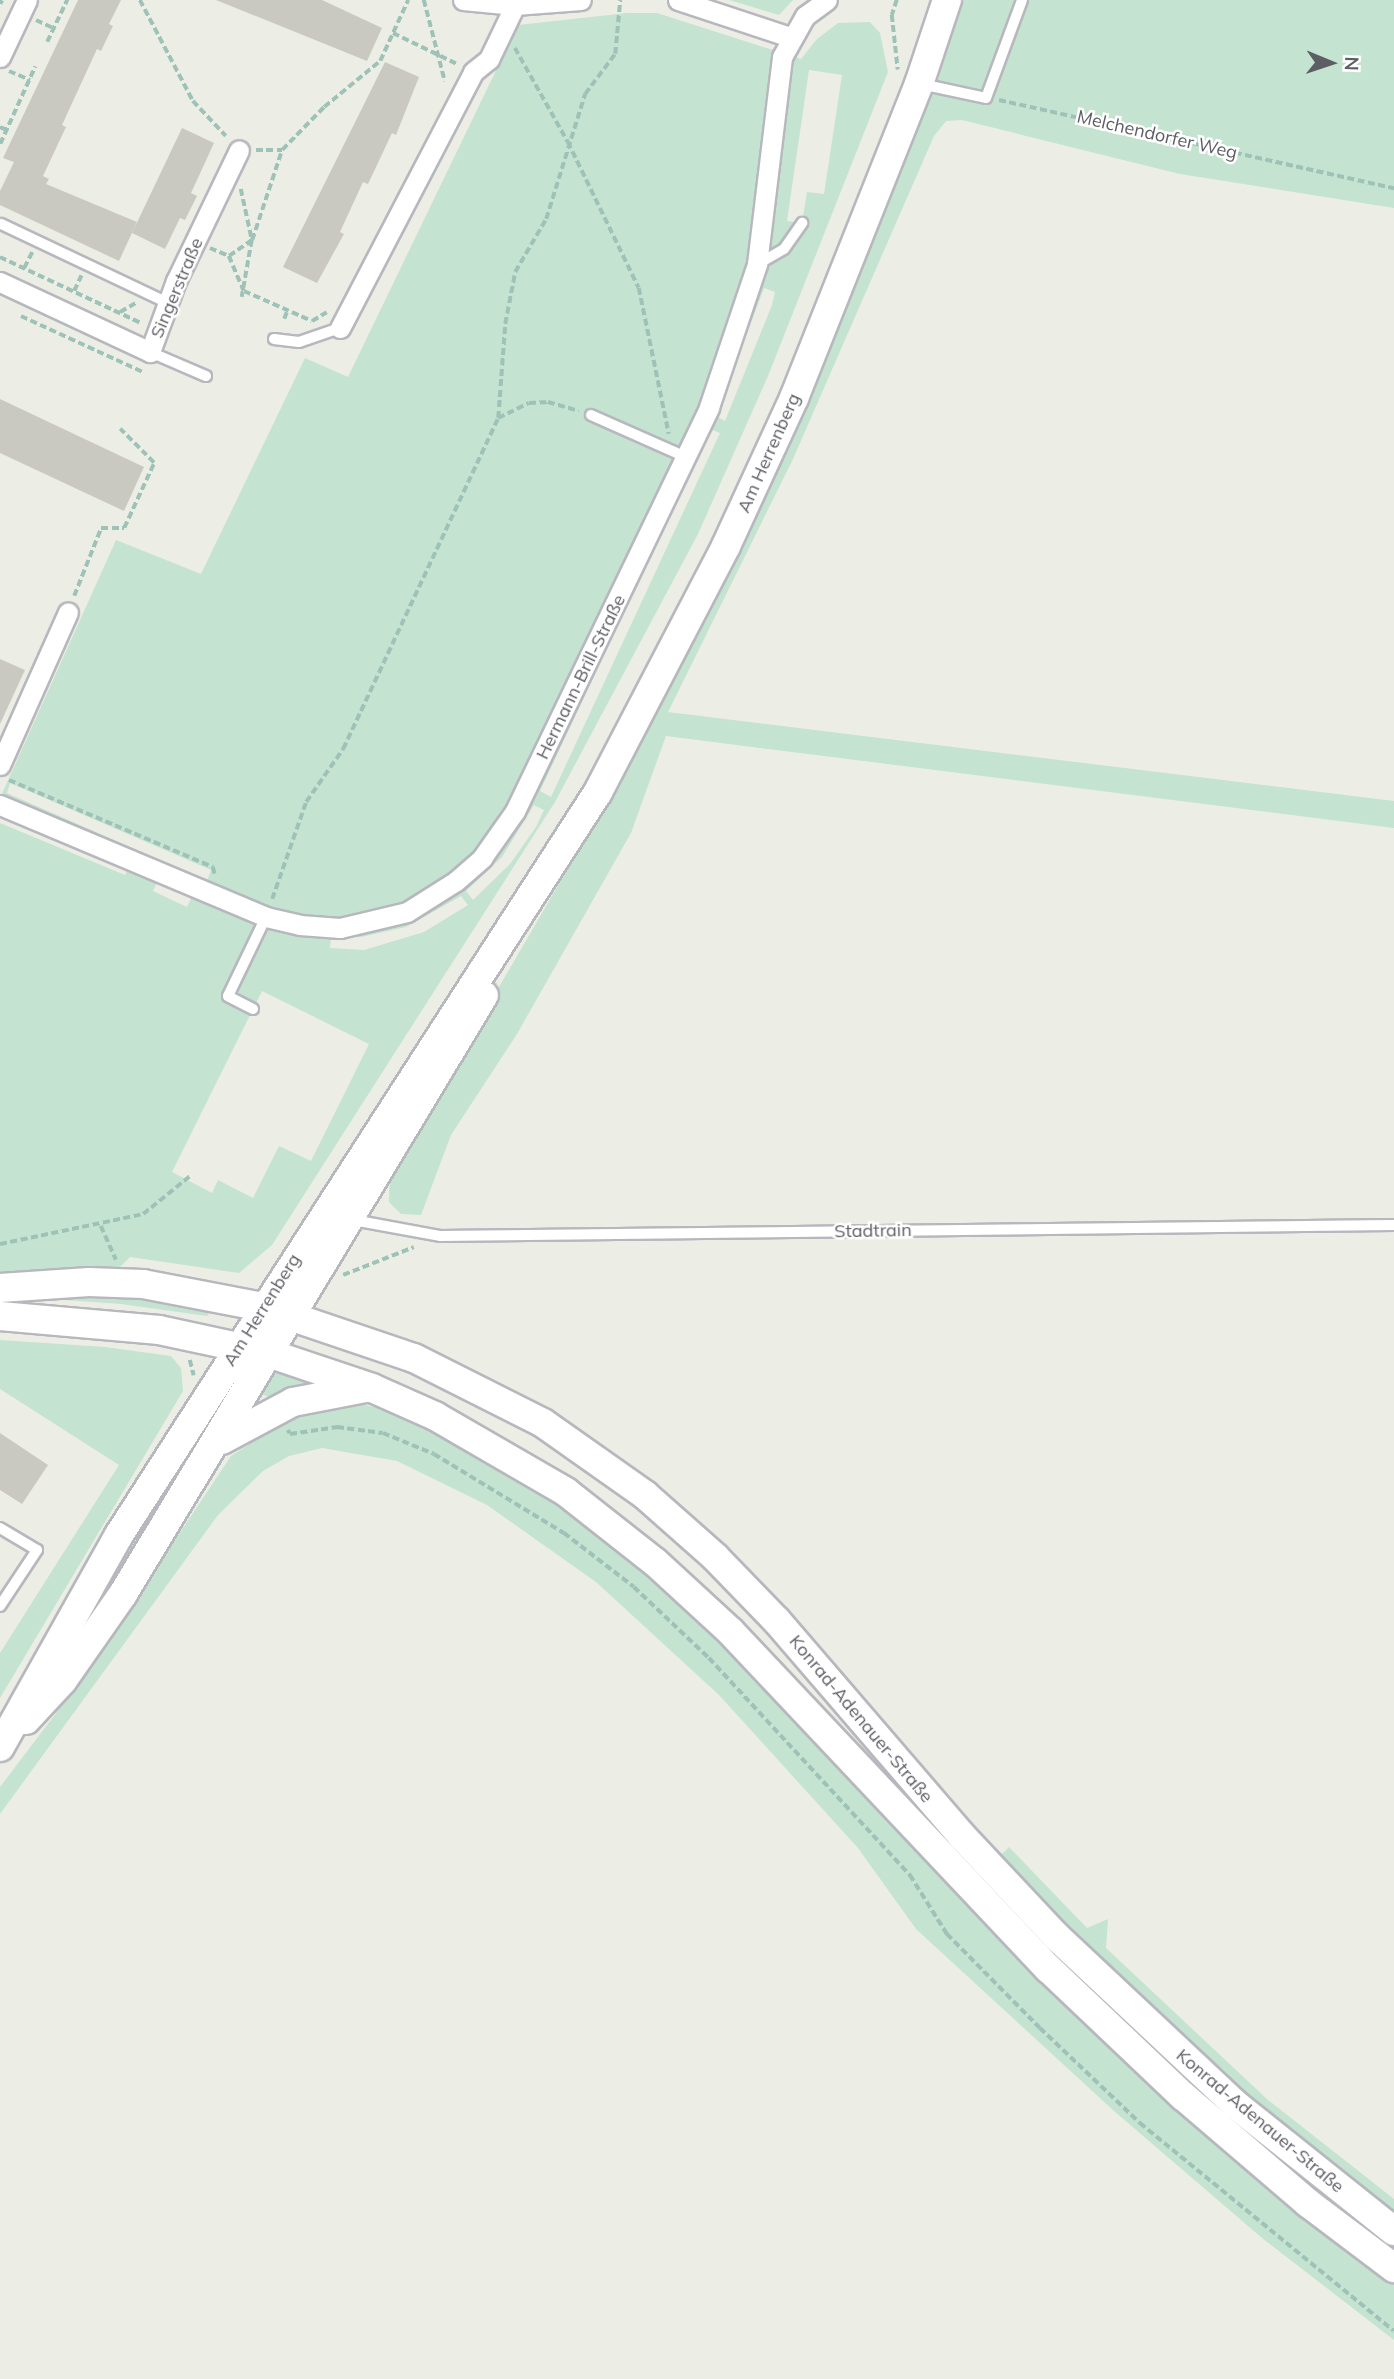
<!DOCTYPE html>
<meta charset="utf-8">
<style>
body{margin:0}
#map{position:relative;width:1394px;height:2379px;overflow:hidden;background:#eceee5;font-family:Mulish,sans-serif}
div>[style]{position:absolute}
.green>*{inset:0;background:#c4e3d0}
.building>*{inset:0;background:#c9c9c1}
.path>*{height:3.5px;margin-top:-1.75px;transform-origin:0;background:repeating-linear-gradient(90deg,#9ec2b7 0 7px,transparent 0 10.5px)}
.roads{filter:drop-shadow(2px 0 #b7b7be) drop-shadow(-2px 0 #b7b7be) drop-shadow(0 2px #b7b7be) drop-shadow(0 -2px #b7b7be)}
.lane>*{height:10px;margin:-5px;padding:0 5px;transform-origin:5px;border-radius:5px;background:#fff}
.street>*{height:19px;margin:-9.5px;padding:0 9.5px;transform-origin:9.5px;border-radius:9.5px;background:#fff}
.secondary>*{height:28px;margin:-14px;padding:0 14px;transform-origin:14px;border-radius:14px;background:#fff}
span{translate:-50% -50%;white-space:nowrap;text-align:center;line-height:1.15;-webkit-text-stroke:5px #fff;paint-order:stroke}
.street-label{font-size:18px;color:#5d5d64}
.north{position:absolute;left:1296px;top:28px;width:70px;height:70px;-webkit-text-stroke:5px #fff;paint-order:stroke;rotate:92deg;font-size:19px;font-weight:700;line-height:28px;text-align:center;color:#5d5d64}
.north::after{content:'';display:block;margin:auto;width:24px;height:32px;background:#5d5d64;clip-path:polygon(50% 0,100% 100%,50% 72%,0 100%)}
</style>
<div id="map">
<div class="green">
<div style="clip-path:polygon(729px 0,793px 0,779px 15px)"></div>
<div style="clip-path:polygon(964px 0,1394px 0,1394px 208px,1180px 174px,962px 120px,946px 121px,934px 136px,793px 459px,668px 712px,1394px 801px,1394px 828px,666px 736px,631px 833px,517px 1034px,451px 1135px,421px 1215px,401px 1214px,389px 1202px,390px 1174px,595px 822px,791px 436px,890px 200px)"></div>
<div style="clip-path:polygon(evenodd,627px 13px,657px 13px,801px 59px,817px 39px,838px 23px,870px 22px,880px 33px,888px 72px,768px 376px,698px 534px,555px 802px,272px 1245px,239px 1273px,130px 1257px,118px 1269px,0 1276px,0 823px,125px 875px,130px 864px,0 798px,116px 540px,201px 574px,305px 358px,348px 377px,518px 25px,627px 13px,809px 70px,842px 75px,824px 194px,807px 192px,802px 223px,787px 221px,809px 70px,627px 13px,764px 288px,775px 292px,772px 305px,725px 421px,716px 416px,764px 288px,627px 13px,710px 429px,720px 433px,551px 797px,540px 791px,710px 429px,627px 13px,10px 783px,211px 870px,207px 881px,7px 793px,10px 783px,627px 13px,534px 805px,544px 810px,536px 827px,510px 864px,473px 900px,466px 891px,502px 857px,534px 805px,627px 13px,159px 878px,193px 894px,187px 907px,153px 891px,159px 878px,627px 13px,461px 896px,468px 905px,424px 932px,364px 950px,330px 948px,331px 937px,361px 937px,406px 927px,461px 896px,627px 13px,262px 991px,369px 1044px,311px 1161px,279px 1146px,253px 1198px,218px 1180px,212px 1193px,172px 1172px,262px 991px)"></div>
<div style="clip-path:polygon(74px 1290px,215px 1306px,207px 1316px,121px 1304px,36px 1298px)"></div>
<div style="clip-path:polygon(0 1340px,105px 1347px,171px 1356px,181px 1368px,183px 1391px,0 1698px,0 1653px,119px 1465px,0 1389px)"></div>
<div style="clip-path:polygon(273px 1367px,332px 1386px,279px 1400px,257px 1393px)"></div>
<div style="clip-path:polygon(360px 1404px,402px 1413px,538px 1488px,654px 1577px,1342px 2243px,1394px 2283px,1394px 2340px,1262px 2238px,1114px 2111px,916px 1929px,858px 1848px,719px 1695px,596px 1582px,487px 1505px,397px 1461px,322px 1448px,289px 1456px,263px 1471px,218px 1515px,0 1814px,0 1787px,85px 1675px,231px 1456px,294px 1415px)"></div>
<div style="clip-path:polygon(1009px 1847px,1087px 1928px,1108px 1919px,1106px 1948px,1268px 2100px,1394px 2199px,1394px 2216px,1230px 2082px,1097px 1959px,1000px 1856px)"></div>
</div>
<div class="building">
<div style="clip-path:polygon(78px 0,121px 0,109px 24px,113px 26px,101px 51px,97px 49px,62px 125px,66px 127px,43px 176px,49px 179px,46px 184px,137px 222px,119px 261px,0 205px,0 191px,14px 162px,3px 158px)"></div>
<div style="clip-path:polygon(216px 0,322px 0,382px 28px,367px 61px)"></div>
<div style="clip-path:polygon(385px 62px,419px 77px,396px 135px,392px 133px,368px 184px,363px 182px,340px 232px,344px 234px,317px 283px,283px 267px)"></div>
<div style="clip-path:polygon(182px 128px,214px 143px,191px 193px,197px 196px,185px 220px,180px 218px,165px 249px,132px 233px)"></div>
<div style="clip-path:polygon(0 399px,144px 467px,124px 511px,0 453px)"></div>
<div style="clip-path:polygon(0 659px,25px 670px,0 724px)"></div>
<div style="clip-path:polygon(0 1433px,48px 1465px,22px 1504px,0 1490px)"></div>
</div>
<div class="path">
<div style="left:140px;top:0;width:114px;rotate:62.3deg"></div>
<div style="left:193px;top:101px;width:48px;rotate:46.7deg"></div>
<div style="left:424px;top:0;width:84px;rotate:75.5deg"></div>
<div style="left:897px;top:0;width:16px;rotate:108deg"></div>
<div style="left:892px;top:15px;width:55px;rotate:83.8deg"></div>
<div style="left:0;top:4px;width:4px;rotate:-63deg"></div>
<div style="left:36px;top:20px;width:19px;rotate:25deg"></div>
<div style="left:393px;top:33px;width:71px;rotate:25.8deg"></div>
<div style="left:47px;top:42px;width:47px;rotate:-64.5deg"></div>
<div style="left:515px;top:48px;width:108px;rotate:60.6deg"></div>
<div style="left:568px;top:142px;width:162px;rotate:64.1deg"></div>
<div style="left:639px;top:288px;width:149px;rotate:78.4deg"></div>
<div style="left:9px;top:71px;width:23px;rotate:23deg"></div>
<div style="left:999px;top:100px;width:405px;rotate:12.6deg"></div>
<div style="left:0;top:127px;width:8px;rotate:23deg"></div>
<div style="left:0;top:144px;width:85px;rotate:-65.6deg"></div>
<div style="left:256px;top:150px;width:26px"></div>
<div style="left:282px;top:150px;width:60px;rotate:-45.7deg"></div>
<div style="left:324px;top:107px;width:72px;rotate:-39.4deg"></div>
<div style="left:380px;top:61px;width:67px;rotate:-65.3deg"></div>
<div style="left:241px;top:189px;width:52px;rotate:77.8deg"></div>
<div style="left:252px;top:240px;width:58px;rotate:100deg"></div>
<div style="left:210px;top:248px;width:21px;rotate:23deg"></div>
<div style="left:229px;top:256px;width:38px;rotate:67deg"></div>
<div style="left:244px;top:291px;width:74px;rotate:23.8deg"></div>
<div style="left:312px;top:321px;width:17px;rotate:-31deg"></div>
<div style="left:229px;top:256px;width:28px;rotate:-35deg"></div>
<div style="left:252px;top:240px;width:95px;rotate:-71.6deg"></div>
<div style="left:0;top:257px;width:156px;rotate:25.1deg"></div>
<div style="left:24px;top:268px;width:18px;rotate:-63deg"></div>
<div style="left:74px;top:291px;width:17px;rotate:-65deg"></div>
<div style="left:120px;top:312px;width:20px;rotate:-30deg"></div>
<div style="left:21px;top:316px;width:136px;rotate:24.7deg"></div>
<div style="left:284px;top:319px;width:9px;rotate:-69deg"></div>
<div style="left:498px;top:418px;width:34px;rotate:-26deg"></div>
<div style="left:529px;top:403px;width:19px;rotate:-3deg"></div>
<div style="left:548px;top:402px;width:32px;rotate:16deg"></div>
<div style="left:74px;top:596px;width:73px;rotate:-68.3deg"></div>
<div style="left:101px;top:528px;width:23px"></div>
<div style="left:124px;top:528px;width:72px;rotate:-65.2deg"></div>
<div style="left:154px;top:463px;width:48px;rotate:-135deg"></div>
<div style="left:9px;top:780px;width:222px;rotate:23.1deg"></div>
<div style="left:213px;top:867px;width:8px;rotate:76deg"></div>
<div style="left:272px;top:899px;width:103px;rotate:-70.7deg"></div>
<div style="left:306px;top:802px;width:65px;rotate:-55.1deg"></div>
<div style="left:343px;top:749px;width:365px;rotate:-64.9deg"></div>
<div style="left:498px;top:418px;width:94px;rotate:-85.7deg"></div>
<div style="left:505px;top:324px;width:53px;rotate:-79.1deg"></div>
<div style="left:515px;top:272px;width:61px;rotate:-59.7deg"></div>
<div style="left:546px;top:219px;width:131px;rotate:-72.7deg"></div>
<div style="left:585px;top:94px;width:50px;rotate:-53.1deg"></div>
<div style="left:615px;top:54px;width:54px;rotate:-84.7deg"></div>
<div style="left:101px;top:1226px;width:37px;rotate:66deg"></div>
<div style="left:0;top:1244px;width:146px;rotate:-11.8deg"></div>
<div style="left:143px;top:1214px;width:60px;rotate:-39deg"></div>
<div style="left:343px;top:1275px;width:76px;rotate:-21.5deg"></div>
<div style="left:190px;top:1360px;width:16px;rotate:76deg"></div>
<div style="left:288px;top:1430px;width:4px;rotate:63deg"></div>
<div style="left:290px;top:1434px;width:48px;rotate:-8.5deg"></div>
<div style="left:337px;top:1427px;width:46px;rotate:7.4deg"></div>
<div style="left:383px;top:1433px;width:55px;rotate:22.4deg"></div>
<div style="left:434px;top:1454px;width:152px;rotate:31.3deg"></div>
<div style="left:564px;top:1533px;width:88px;rotate:37.6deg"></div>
<div style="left:634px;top:1587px;width:103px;rotate:43.4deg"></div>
<div style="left:709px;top:1658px;width:296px;rotate:47.2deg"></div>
<div style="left:910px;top:1875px;width:70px;rotate:57.9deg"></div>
<div style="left:947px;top:1934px;width:132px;rotate:45.3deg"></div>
<div style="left:1040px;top:2028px;width:138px;rotate:43.5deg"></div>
<div style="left:1140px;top:2123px;width:328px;rotate:39.3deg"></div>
</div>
<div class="roads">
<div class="lane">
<div style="left:921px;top:84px;width:66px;rotate:12.2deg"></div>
<div style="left:986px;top:98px;width:104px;rotate:-69.8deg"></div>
<div style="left:1px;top:224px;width:185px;rotate:25.3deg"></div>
<div style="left:758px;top:264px;width:30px;rotate:-30deg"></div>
<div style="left:784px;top:249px;width:32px;rotate:-55deg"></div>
<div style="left:274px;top:339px;width:25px;rotate:7deg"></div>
<div style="left:299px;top:342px;width:43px;rotate:-18.9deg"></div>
<div style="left:150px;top:352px;width:61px;rotate:23.2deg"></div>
<div style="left:591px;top:415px;width:104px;rotate:23.9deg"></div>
<div style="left:253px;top:1009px;width:28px;rotate:-153deg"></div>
<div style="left:228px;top:996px;width:88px;rotate:-64.3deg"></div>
<div style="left:353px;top:1220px;width:88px;rotate:10.4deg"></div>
<div style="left:440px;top:1236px;width:954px;rotate:-0.66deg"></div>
<div style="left:0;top:1528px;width:43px;rotate:30.7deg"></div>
<div style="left:37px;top:1550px;width:67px;rotate:123.5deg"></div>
</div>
<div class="street">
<div style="left:463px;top:0;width:52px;rotate:5.5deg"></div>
<div style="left:515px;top:5px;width:66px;rotate:-4.3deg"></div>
<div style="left:678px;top:0;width:118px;rotate:18.3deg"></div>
<div style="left:0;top:57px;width:63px;rotate:-64.7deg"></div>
<div style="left:0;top:282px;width:166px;rotate:25deg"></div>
<div style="left:150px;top:352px;width:76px;rotate:-69.9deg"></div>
<div style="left:176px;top:281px;width:145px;rotate:-64.3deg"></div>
<div style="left:340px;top:328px;width:288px;rotate:-62.5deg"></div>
<div style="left:473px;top:72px;width:21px;rotate:-39deg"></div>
<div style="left:489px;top:59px;width:60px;rotate:-64.3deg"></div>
<div style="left:0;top:765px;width:167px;rotate:-66deg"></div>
<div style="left:0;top:805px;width:289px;rotate:22.8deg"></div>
<div style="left:266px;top:917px;width:35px;rotate:13deg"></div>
<div style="left:300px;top:925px;width:40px;rotate:4.3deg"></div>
<div style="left:340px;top:928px;width:69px;rotate:-13.4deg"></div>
<div style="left:407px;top:912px;width:58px;rotate:-32.3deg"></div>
<div style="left:456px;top:881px;width:35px;rotate:-41deg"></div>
<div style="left:482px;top:858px;width:57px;rotate:-54.9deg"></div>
<div style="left:515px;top:811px;width:448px;rotate:-64.3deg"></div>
<div style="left:709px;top:407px;width:151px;rotate:-71.4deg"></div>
<div style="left:757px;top:264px;width:209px;rotate:-83.1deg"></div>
<div style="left:782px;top:57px;width:47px;rotate:-60.7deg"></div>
<div style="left:805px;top:16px;width:27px;rotate:-36deg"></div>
</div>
<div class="secondary">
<div style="left:0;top:1288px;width:89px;rotate:-3.9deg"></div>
<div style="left:89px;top:1282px;width:54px;rotate:2.1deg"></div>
<div style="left:143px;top:1284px;width:122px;rotate:10.9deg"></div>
<div style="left:263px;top:1307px;width:159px;rotate:18.7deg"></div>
<div style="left:414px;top:1358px;width:144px;rotate:26.7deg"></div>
<div style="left:543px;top:1423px;width:125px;rotate:35.2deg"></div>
<div style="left:645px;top:1495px;width:94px;rotate:41.5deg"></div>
<div style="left:715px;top:1557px;width:89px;rotate:45.9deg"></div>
<div style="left:777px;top:1621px;width:284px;rotate:49.3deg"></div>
<div style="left:962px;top:1836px;width:139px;rotate:46.8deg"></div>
<div style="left:1057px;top:1937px;width:245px;rotate:43.2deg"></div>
<div style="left:1236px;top:2105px;width:202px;rotate:38.6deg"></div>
<div style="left:0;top:1316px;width:160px;rotate:5deg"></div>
<div style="left:159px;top:1330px;width:115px;rotate:12.1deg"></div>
<div style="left:271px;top:1354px;width:107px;rotate:18.6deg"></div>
<div style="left:372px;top:1388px;width:69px;rotate:24deg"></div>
<div style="left:435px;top:1416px;width:151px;rotate:30.1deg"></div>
<div style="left:566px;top:1492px;width:113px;rotate:38.2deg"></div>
<div style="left:655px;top:1562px;width:103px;rotate:42.6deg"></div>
<div style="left:731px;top:1632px;width:463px;rotate:46.7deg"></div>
<div style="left:1049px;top:1969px;width:185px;rotate:43.5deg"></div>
<div style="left:1183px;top:2096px;width:165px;rotate:40.6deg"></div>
<div style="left:1308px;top:2203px;width:108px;rotate:37.1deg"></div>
<div style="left:222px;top:1440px;width:81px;rotate:-28.2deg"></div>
<div style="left:293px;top:1402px;width:74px;rotate:-10.9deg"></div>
<div style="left:26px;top:1720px;width:54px;rotate:-47.2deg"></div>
<div style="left:63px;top:1680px;width:105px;rotate:-55.1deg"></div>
<div style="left:123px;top:1594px;width:699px;rotate:-58.92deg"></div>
<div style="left:0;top:1747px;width:243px;rotate:-60.7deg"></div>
<div style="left:119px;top:1535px;width:884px;rotate:-57.19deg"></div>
<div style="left:598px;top:792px;width:277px;rotate:-62.5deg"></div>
<div style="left:726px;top:546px;width:163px;rotate:-65.3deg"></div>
<div style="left:794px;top:398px;width:338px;rotate:-68.3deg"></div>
<div style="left:919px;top:84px;width:89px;rotate:-71.6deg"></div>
</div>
</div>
<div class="street-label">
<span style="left:1157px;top:135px;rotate:13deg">Melchendorfer Weg</span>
<span style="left:177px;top:288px;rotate:-67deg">Singerstraße</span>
<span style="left:769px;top:453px;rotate:-66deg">Am Herrenberg</span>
<span style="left:581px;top:677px;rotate:-64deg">Hermann-Brill-Straße</span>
<span style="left:873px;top:1231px;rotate:-1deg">Stadtrain</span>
<span style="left:262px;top:1310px;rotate:-58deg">Am Herrenberg</span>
<span style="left:861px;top:1719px;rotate:50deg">Konrad-Adenauer-Straße</span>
<span style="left:1260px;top:2121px;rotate:40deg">Konrad-Adenauer-Straße</span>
</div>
<div class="north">N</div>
</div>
